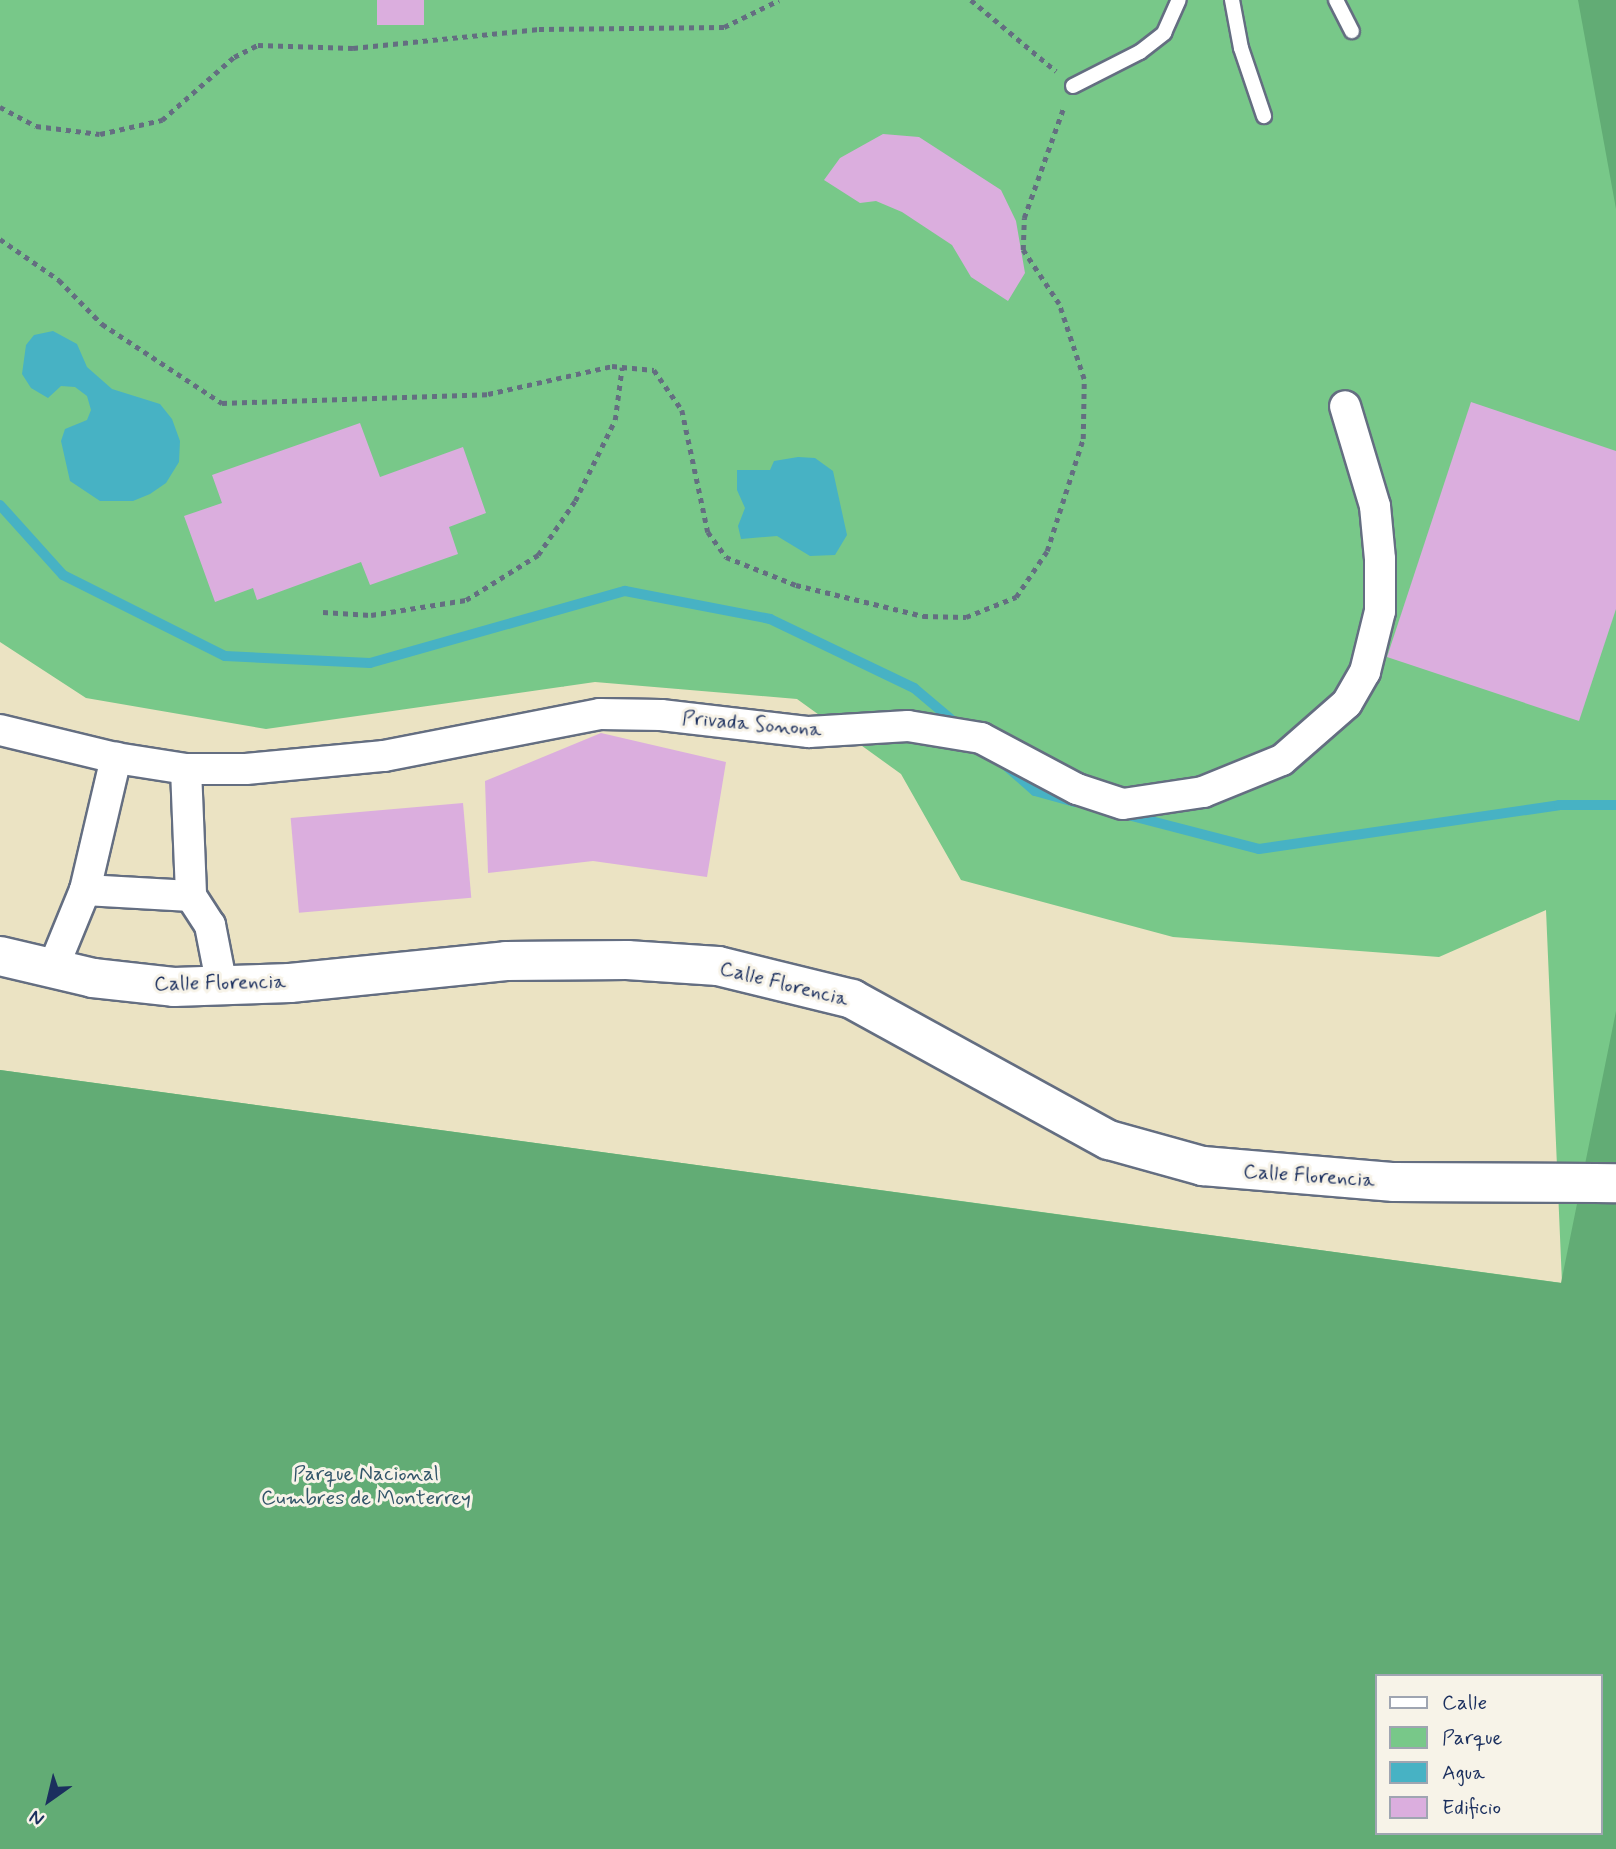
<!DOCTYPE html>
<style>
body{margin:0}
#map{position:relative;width:1616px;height:1849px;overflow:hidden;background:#ebe3c3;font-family:Mynerve,sans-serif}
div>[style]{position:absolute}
.green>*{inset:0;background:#78c889}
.forest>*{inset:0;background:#62ac75}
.water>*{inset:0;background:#47b2c4}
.stream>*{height:10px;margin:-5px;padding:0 5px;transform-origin:5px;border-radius:5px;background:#47b2c4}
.building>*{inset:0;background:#dbaede;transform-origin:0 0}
.path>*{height:4.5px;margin-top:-2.25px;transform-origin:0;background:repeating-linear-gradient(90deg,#646e81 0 5px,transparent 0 10px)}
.roads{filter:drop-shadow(2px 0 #646e81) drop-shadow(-2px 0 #646e81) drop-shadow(0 2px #646e81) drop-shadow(0 -2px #646e81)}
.lane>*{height:14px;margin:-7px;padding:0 7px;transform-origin:7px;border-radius:7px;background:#fff}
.street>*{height:30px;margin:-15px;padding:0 15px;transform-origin:15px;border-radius:15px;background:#fff}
.secondary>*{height:38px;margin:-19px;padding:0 19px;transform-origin:19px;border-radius:19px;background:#fff}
span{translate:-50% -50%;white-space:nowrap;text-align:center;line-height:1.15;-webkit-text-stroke:6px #f7f3e8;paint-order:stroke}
.street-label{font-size:21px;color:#1b2f5e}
.park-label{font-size:21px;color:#325569}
.legend{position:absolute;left:1375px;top:1674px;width:228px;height:161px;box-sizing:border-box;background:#f7f3e8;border:2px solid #9fa5b1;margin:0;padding:9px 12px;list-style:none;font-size:21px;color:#1b2f5e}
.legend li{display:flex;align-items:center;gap:14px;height:35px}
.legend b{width:35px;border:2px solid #9fa5b1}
.north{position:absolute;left:14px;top:1765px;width:70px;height:70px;-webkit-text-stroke:5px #f7f3e8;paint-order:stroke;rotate:214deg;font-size:19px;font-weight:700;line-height:28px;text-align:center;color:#1b2f5e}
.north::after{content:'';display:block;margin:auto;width:24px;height:32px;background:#1b2f5e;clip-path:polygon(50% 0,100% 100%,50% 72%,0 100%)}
</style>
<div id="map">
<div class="green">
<div style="clip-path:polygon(evenodd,0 0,1616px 0,1616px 1849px,0 1849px,0 1070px,1562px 1283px,1546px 910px,1439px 957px,1173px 937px,961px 880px,901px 774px,797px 699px,595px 682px,266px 729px,86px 698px,0 642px,0 0,1376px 1676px,1600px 1676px,1600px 1833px,1376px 1833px,1376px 1676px)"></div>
</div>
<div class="forest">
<div style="clip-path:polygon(1578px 0,1616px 0,1616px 209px)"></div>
<div style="clip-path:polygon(evenodd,1616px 1011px,1616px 1849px,0 1849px,0 1070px,1561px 1283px,1616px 1011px,1376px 1676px,1600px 1676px,1600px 1833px,1376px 1833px,1376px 1676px)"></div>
</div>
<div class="water">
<div style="clip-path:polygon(53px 331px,77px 344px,87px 367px,112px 389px,160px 404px,172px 419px,180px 441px,179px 462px,166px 483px,150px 494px,133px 501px,100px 501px,70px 481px,61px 441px,65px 429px,87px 420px,91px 410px,87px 396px,75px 387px,61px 386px,48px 398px,31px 388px,22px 374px,26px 345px,34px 335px)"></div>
<div style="clip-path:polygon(798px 457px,815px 458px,833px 471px,847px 535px,835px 555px,810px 556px,777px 536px,741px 539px,738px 526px,745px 508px,737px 490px,737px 470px,770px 470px,774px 461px)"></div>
</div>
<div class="stream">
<div style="left:0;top:505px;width:94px;rotate:48deg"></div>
<div style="left:63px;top:575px;width:181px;rotate:26.6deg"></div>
<div style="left:225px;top:656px;width:145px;rotate:2.8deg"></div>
<div style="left:370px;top:663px;width:265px;rotate:-15.8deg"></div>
<div style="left:625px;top:591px;width:148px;rotate:10.9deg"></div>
<div style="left:770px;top:619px;width:160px;rotate:25.6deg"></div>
<div style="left:914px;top:688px;width:57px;rotate:40.1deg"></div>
<div style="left:1004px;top:764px;width:41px;rotate:41.1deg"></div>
<div style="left:1035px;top:791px;width:41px;rotate:15.4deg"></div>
<div style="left:1124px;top:814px;width:139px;rotate:14.5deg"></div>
<div style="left:1259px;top:849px;width:303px;rotate:-8.3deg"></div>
<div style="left:1559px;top:805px;width:57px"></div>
</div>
<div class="building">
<div style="left:377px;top:0;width:47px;height:25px"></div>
<div style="clip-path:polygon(883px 134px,919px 137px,1001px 190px,1016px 221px,1025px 273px,1008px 301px,971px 277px,952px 245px,902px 212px,876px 201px,860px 203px,824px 180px,840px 158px)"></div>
<div style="clip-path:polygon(1471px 402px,1616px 451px,1616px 609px,1579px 721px,1387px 657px)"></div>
<div style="clip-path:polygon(360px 423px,380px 477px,463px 447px,486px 513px,449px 527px,458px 554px,370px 585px,361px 562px,257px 600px,253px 588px,215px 602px,184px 516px,222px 503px,212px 475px)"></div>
<div style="clip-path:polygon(601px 733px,726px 762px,707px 877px,593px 861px,488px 873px,485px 781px)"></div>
<div style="left:463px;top:803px;width:95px;height:173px;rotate:85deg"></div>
</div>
<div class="path">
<div style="left:971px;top:0;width:111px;rotate:39.9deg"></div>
<div style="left:0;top:107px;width:41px;rotate:27.8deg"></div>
<div style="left:36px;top:126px;width:64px;rotate:7.1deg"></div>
<div style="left:100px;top:134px;width:64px;rotate:-12.7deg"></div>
<div style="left:162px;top:120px;width:96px;rotate:-41.2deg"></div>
<div style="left:234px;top:57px;width:27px;rotate:-27deg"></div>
<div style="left:258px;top:45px;width:95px;rotate:1.8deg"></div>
<div style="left:353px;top:48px;width:187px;rotate:-5.8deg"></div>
<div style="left:539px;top:29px;width:185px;rotate:-0.6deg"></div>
<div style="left:724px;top:27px;width:61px;rotate:-26.1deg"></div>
<div style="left:0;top:239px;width:72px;rotate:34.8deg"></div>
<div style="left:59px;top:280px;width:62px;rotate:45.7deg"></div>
<div style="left:102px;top:324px;width:144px;rotate:33.4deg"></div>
<div style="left:222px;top:403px;width:266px;rotate:-1.9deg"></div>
<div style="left:488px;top:394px;width:127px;rotate:-12.7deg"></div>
<div style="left:612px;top:366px;width:42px;rotate:5.4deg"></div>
<div style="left:654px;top:370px;width:49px;rotate:55deg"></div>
<div style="left:682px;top:410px;width:125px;rotate:78deg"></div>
<div style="left:708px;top:532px;width:31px;rotate:54deg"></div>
<div style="left:726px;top:557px;width:75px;rotate:21.8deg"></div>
<div style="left:796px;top:585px;width:131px;rotate:13.7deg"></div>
<div style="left:923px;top:616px;width:43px;rotate:1.3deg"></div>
<div style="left:966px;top:617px;width:54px;rotate:-21.8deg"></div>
<div style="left:1016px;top:597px;width:55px;rotate:-56deg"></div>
<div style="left:1047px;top:551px;width:118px;rotate:-72.2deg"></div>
<div style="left:1083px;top:439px;width:60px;rotate:-89deg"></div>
<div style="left:1084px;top:379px;width:79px;rotate:-108.4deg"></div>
<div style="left:1059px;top:304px;width:65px;rotate:-123.7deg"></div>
<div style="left:1023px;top:250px;width:32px;rotate:-88deg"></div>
<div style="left:1024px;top:218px;width:119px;rotate:-70.3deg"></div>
<div style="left:323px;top:612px;width:48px;rotate:3.6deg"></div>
<div style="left:371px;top:615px;width:96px;rotate:-9deg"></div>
<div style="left:466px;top:600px;width:85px;rotate:-32deg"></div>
<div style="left:538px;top:555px;width:65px;rotate:-55.6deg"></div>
<div style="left:575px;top:501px;width:90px;rotate:-63.7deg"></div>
<div style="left:615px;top:420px;width:53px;rotate:-82.5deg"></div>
</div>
<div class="roads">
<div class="lane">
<div style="left:1232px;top:0;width:49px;rotate:79.4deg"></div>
<div style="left:1241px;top:48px;width:72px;rotate:71.3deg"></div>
<div style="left:1336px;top:0;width:35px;rotate:63deg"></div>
<div style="left:1073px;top:86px;width:75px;rotate:-26.9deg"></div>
<div style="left:1140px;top:52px;width:31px;rotate:-38deg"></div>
<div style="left:1164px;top:33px;width:36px;rotate:-66deg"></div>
</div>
<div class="street">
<div style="left:0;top:730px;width:119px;rotate:13.6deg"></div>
<div style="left:116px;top:758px;width:71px;rotate:8.9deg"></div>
<div style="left:186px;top:769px;width:60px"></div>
<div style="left:246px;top:769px;width:139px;rotate:-5.4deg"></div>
<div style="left:384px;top:756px;width:220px;rotate:-11deg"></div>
<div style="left:600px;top:714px;width:61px;rotate:0.9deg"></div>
<div style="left:661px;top:715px;width:149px;rotate:6.6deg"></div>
<div style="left:809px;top:732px;width:99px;rotate:-3.5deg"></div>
<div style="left:908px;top:726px;width:74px;rotate:9.3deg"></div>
<div style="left:981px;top:738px;width:109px;rotate:28deg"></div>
<div style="left:1077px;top:789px;width:48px;rotate:18.1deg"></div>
<div style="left:1123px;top:804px;width:81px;rotate:-8.5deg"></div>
<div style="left:1203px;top:792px;width:85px;rotate:-22.1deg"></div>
<div style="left:1282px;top:760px;width:86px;rotate:-41.2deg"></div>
<div style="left:1347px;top:703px;width:36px;rotate:-60deg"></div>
<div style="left:1365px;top:672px;width:63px;rotate:-76.2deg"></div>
<div style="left:1380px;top:611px;width:52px;rotate:-90deg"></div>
<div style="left:1380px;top:559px;width:53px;rotate:-95.4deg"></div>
<div style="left:1375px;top:506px;width:104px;rotate:-106.7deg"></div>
<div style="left:186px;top:769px;width:127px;rotate:87.7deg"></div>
<div style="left:191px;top:896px;width:35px;rotate:57deg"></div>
<div style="left:210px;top:925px;width:62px;rotate:78.9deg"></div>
<div style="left:85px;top:890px;width:106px;rotate:3.2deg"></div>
<div style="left:53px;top:968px;width:84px;rotate:-67.7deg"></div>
<div style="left:85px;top:890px;width:136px;rotate:-76.8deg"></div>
</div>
<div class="secondary">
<div style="left:0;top:956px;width:96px;rotate:13.3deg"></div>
<div style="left:93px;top:978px;width:81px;rotate:6.3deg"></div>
<div style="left:174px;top:987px;width:116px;rotate:-2deg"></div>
<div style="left:290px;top:983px;width:217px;rotate:-5.8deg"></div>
<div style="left:506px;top:961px;width:121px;rotate:-0.5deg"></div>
<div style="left:627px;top:960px;width:91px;rotate:3.8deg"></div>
<div style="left:718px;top:966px;width:138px;rotate:13.8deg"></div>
<div style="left:852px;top:999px;width:293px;rotate:28.8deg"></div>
<div style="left:1109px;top:1140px;width:98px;rotate:15.5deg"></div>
<div style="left:1203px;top:1166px;width:192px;rotate:4.8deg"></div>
<div style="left:1394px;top:1182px;width:222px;rotate:0.3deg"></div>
</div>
</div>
<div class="street-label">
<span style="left:752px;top:724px;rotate:5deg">Privada Sonona</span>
<span style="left:220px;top:983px;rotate:-1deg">Calle Florencia</span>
<span style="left:784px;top:984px;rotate:14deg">Calle Florencia</span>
<span style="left:1309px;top:1176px;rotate:4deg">Calle Florencia</span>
</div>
<div class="park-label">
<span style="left:366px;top:1486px">Parque Nacional<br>Cumbres de Monterrey</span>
</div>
<ul class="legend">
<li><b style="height:9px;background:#fff"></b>Calle</li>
<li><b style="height:19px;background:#78c889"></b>Parque</li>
<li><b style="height:19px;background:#47b2c4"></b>Agua</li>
<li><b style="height:19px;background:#dbaede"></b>Edificio</li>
</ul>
<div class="north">N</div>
</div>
